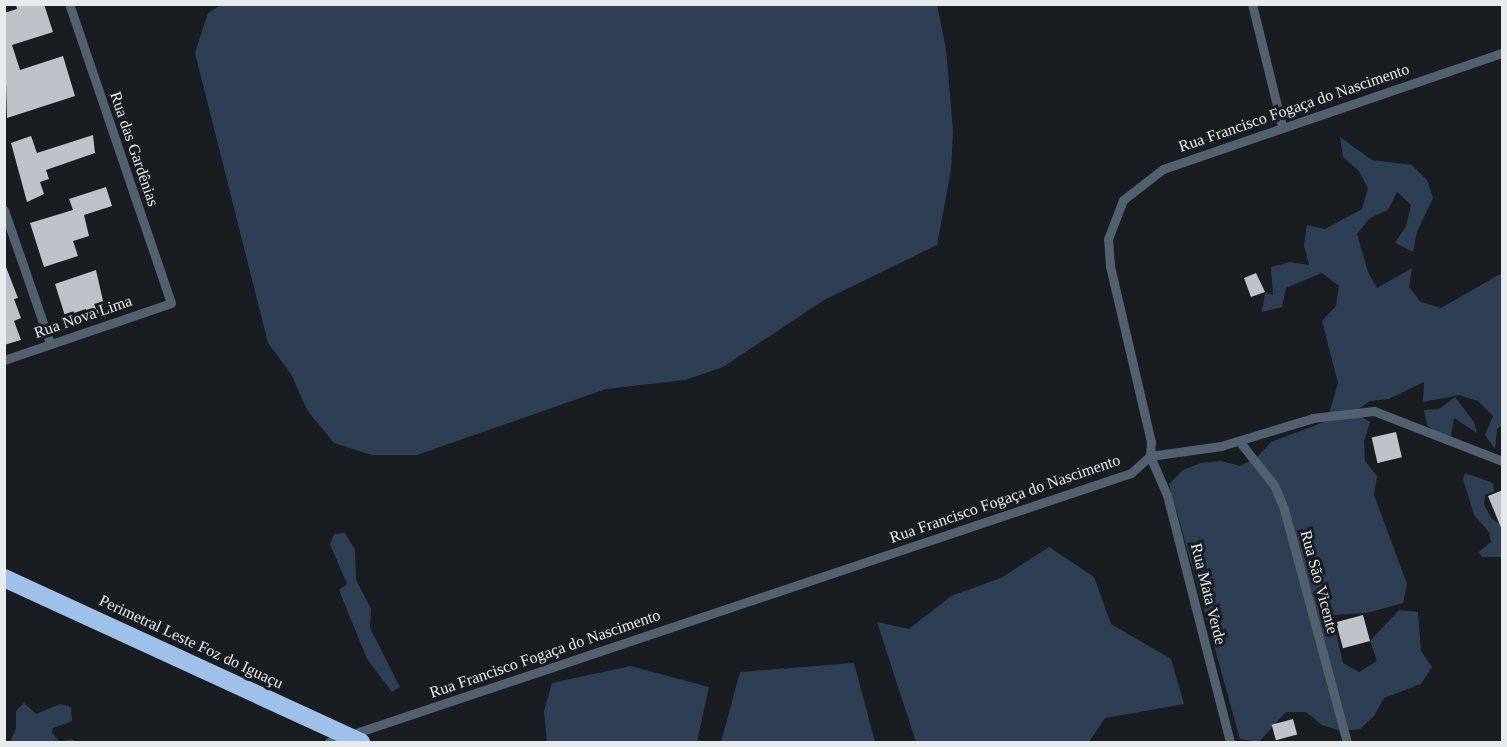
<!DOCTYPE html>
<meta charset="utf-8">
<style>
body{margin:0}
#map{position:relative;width:1507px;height:747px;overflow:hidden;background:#191d21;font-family:"Times New Roman",serif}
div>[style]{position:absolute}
.green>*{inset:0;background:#2e3f55}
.building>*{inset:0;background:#bec3ca;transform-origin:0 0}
.street>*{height:9px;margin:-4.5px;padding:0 4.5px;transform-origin:4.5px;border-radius:4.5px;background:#526070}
.highway>*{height:18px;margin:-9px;padding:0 9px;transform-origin:9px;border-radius:9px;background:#9ec0e9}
span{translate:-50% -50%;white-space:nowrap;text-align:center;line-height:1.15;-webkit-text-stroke:6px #191d21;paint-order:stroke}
.street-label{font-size:16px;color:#e8ebee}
.frame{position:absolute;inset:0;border:6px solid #e8ebee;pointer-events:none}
</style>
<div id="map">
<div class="green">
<div style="clip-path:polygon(221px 5px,937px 5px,946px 49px,953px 131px,951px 170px,937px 245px,824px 300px,723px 367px,685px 380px,606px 389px,417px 455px,372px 455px,334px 443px,307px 410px,291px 374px,268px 343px,195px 53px,208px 13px)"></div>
<div style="clip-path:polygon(1340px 137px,1372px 160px,1412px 165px,1427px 180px,1433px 198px,1417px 232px,1413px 252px,1395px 243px,1406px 226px,1411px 205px,1397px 192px,1388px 210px,1370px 218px,1357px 234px,1368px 272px,1377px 288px,1412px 268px,1409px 287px,1421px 302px,1441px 308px,1502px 273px,1502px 425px,1497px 429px,1495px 449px,1485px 435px,1493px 416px,1478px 401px,1459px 395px,1423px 402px,1424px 382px,1389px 399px,1370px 401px,1354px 412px,1370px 422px,1364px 441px,1365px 461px,1377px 476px,1374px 495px,1407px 584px,1403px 603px,1367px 613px,1332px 615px,1343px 663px,1359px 672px,1377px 661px,1370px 641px,1399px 610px,1418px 612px,1421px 651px,1432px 667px,1421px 684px,1384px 698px,1374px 716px,1360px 729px,1341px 731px,1322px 725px,1306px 712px,1286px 712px,1259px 742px,1240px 739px,1169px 484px,1183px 470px,1201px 463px,1221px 461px,1240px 466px,1257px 457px,1271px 442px,1327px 421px,1338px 383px,1322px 321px,1336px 306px,1339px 286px,1322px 273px,1286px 288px,1282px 307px,1262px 312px,1265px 292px,1273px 295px,1271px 267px,1290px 262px,1309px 265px,1304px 245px,1307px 225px,1325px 229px,1362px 209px,1368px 188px,1359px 171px,1343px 157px)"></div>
<div style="clip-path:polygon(1455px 397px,1474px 422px,1477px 433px,1454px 418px,1451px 436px,1439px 434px,1427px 425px,1424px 410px,1439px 409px)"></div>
<div style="clip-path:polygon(1465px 473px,1493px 483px,1494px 491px,1485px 495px,1484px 505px,1492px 519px,1502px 525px,1502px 557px,1482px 557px,1479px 552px,1491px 542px,1489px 532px,1474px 515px,1463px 479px)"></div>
<div style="clip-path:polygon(345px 533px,355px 550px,356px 580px,371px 609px,370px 628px,400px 687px,392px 692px,367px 659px,339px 590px,347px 584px,330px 544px,334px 534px)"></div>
<div style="clip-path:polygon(1049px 547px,1094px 577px,1111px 624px,1171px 659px,1184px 704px,1105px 718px,1089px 742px,916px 742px,877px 622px,909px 629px,951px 596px,1001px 578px)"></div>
<div style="clip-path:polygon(854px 663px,875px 742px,721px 742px,740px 672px)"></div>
<div style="clip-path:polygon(630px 666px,709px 687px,697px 742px,547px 742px,544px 711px,552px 683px)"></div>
<div style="clip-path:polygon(24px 703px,36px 714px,60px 704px,71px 707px,72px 721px,53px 728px,52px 733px,60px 742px,71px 739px,76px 742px,10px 742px,16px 728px,16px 711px)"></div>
</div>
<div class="building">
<div style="clip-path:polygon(16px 4px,44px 4px,53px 32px,12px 45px,20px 70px,63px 56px,75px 96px,7px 118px,4px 13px,17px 9px)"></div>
<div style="clip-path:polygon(93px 135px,95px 153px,46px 170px,49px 179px,40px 182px,44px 194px,27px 202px,11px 143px,31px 136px,37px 153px)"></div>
<div style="clip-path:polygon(106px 187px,112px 206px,84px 215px,89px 236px,73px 241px,78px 256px,44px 267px,30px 223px,73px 210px,69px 199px)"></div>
<div style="clip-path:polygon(4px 262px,18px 298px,14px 299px,21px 318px,14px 321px,21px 340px,4px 345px)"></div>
<div style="clip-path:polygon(96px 270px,106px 314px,90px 322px,86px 309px,65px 316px,55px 284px)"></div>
<div style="clip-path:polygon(1256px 273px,1265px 292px,1251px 297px,1244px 278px)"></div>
<div style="left:1396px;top:432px;width:26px;height:25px;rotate:77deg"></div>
<div style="clip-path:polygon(1503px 490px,1503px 529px,1502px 530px,1488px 496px)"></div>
<div style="left:1363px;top:615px;width:27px;height:28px;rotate:75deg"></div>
<div style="left:1293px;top:719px;width:16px;height:22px;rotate:75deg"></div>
</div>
<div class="street">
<div style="left:1252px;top:4px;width:126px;rotate:76.2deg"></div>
<div style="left:4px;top:210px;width:141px;rotate:70.9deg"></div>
<div style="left:4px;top:360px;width:176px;rotate:-18.8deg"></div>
<div style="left:171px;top:303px;width:316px;rotate:-108.8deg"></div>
<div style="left:1239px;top:441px;width:56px;rotate:51.5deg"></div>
<div style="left:1274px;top:485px;width:26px;rotate:67deg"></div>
<div style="left:1284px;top:509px;width:241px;rotate:74.9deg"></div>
<div style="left:329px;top:742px;width:846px;rotate:-18.54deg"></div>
<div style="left:1131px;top:473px;width:25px;rotate:-42deg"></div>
<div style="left:1150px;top:456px;width:14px;rotate:-86deg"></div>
<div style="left:1151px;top:442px;width:181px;rotate:-103.1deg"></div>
<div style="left:1110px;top:266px;width:27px;rotate:-94deg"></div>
<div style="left:1108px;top:239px;width:42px;rotate:-69deg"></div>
<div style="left:1123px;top:200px;width:51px;rotate:-37.8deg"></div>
<div style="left:1163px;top:169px;width:358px;rotate:-18.9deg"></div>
<div style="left:1230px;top:742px;width:255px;rotate:-104.3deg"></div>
<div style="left:1167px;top:495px;width:43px;rotate:-113.6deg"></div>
<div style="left:1150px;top:456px;width:72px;rotate:-8deg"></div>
<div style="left:1221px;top:446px;width:96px;rotate:-16.9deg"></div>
<div style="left:1313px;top:418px;width:61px;rotate:-6.5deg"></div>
<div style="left:1374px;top:411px;width:137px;rotate:21.3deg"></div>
</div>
<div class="highway">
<div style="left:4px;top:578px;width:393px;rotate:24.7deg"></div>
</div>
<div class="street-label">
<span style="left:1294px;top:108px;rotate:-19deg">Rua Francisco Fogaça do Nascimento</span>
<span style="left:134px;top:149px;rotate:71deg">Rua das Gardênias</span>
<span style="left:83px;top:317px;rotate:-19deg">Rua Nova Lima</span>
<span style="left:1005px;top:499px;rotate:-19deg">Rua Francisco Fogaça do Nascimento</span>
<span style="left:1319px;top:582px;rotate:75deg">Rua São Vicente</span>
<span style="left:1208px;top:594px;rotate:76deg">Rua Mata Verde</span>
<span style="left:191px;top:642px;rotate:25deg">Perimetral Leste Foz do Iguaçu</span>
<span style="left:545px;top:654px;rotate:-19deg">Rua Francisco Fogaça do Nascimento</span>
</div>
<div class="frame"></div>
</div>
